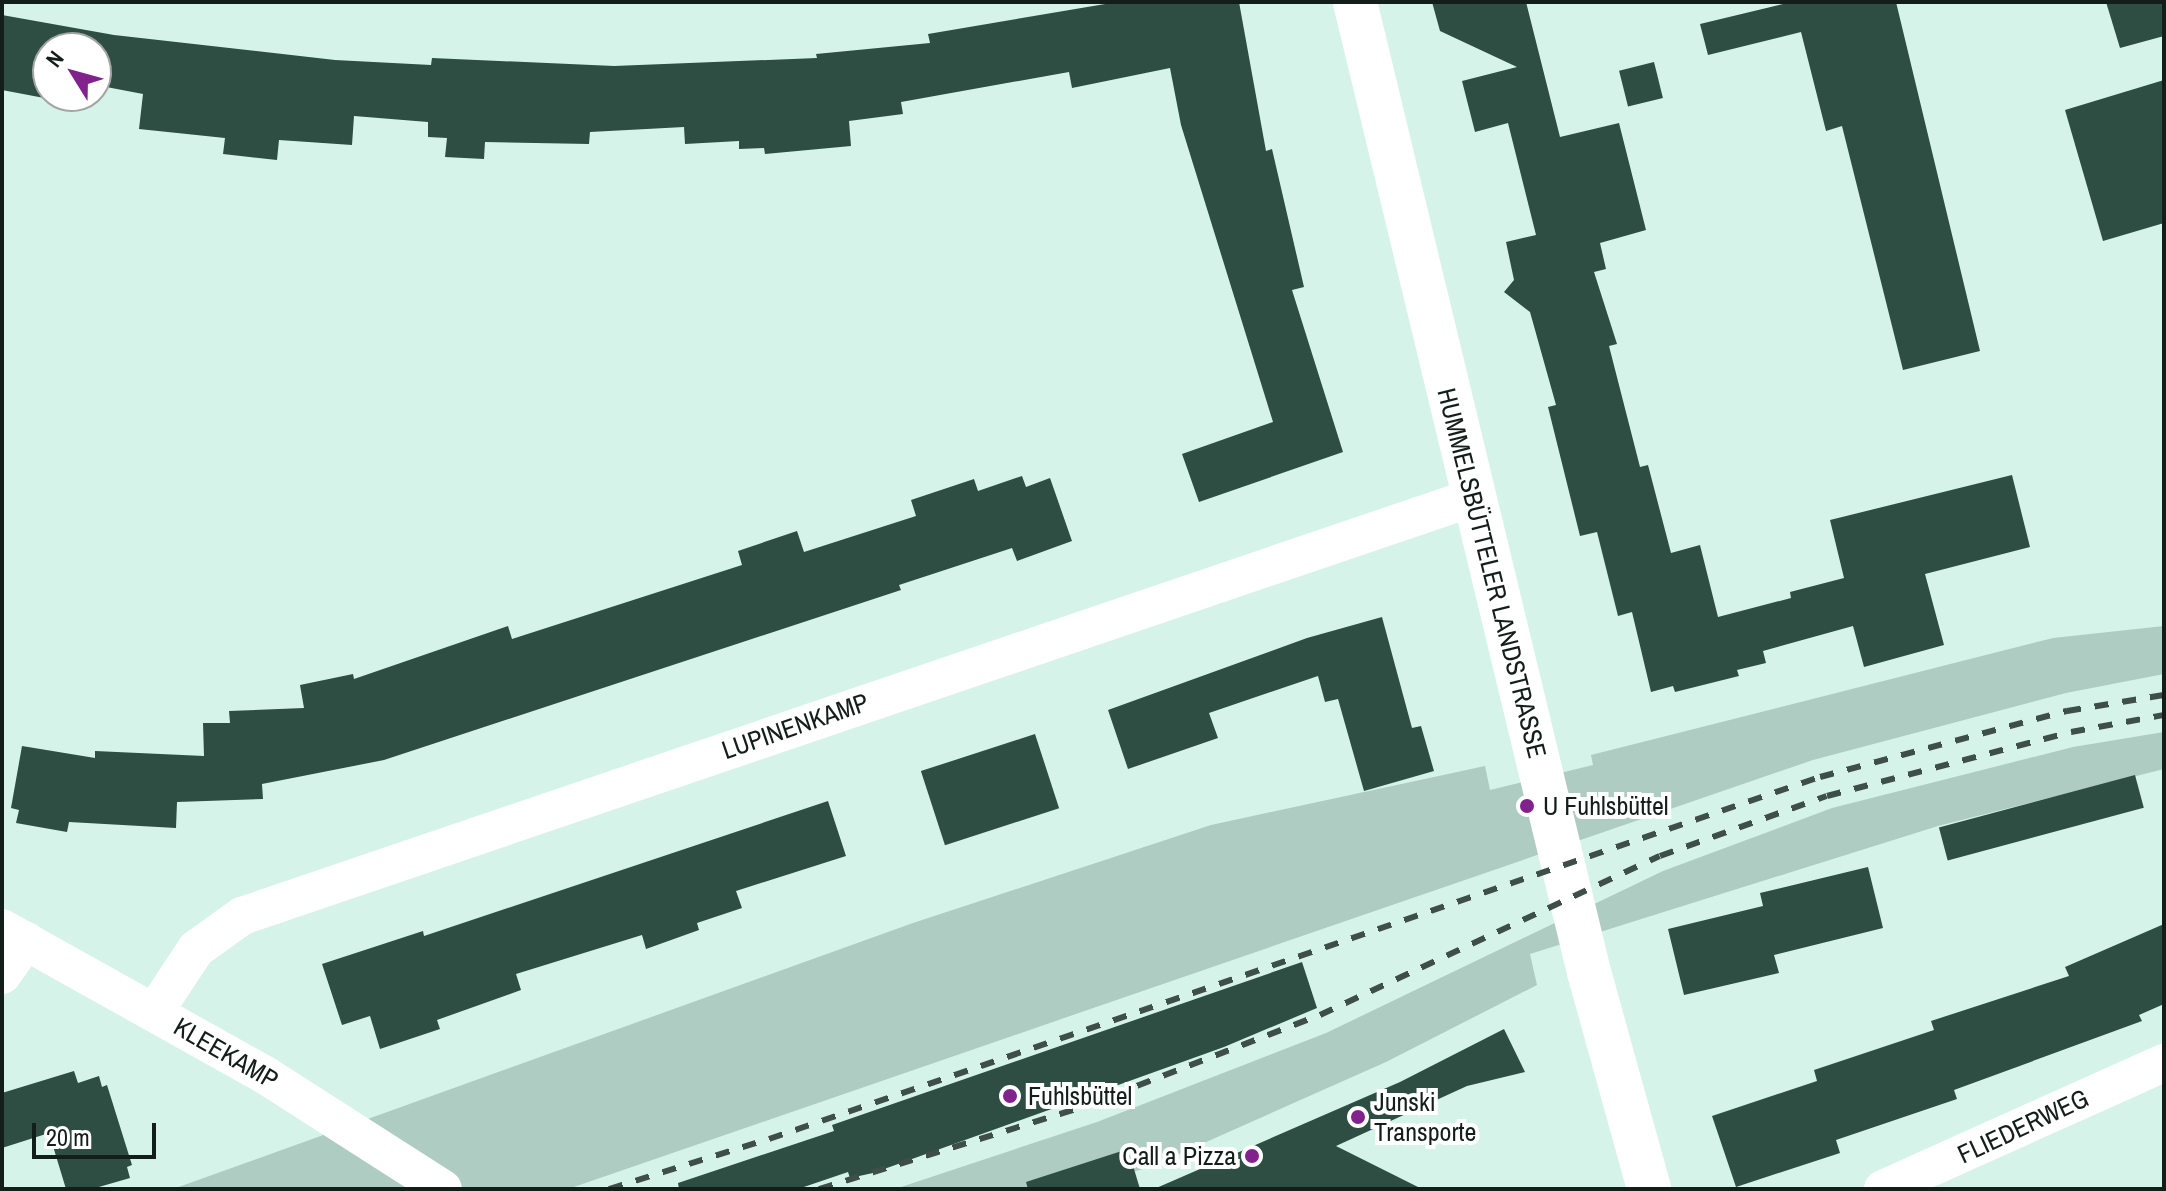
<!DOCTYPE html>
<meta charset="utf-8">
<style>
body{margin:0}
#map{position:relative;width:2166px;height:1191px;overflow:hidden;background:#d5f3e9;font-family:"Archivo Narrow",sans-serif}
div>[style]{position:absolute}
.green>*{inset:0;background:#afccc2}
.building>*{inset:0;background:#2e4d43;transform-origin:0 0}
.minor>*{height:38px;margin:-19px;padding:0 19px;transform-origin:19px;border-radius:19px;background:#fff}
.secondary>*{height:44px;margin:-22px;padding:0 22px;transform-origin:22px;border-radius:22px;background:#fff}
.rail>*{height:6px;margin-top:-3px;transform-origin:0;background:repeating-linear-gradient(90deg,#3e4e48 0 14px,transparent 0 28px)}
.dots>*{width:22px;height:22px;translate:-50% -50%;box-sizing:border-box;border:4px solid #fff;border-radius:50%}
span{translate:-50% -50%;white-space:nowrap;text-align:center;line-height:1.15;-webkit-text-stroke:8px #fff;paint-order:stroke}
.street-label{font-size:26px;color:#131e1a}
.poi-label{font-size:26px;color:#131e1a}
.left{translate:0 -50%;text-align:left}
.right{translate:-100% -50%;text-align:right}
.frame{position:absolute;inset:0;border:4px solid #131e1a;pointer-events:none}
.north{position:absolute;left:32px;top:32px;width:80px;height:80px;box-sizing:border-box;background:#fff;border:2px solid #a1a5a3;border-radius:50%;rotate:307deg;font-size:22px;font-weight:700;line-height:32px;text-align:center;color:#131e1a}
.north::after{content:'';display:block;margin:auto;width:28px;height:36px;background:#82228d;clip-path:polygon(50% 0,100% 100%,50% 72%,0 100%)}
.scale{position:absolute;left:32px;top:1123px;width:124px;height:36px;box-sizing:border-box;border:4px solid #131e1a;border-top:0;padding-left:10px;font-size:24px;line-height:28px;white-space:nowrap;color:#131e1a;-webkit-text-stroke:6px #fff;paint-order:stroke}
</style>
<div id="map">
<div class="green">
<div style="clip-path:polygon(2164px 626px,2164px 674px,2066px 693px,1813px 760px,568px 1189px,173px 1189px,913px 923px,1211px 825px,1485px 766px,1490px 790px,1593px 765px,1591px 755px,2053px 638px)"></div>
<div style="clip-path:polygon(2164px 732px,2164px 769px,1938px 826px,1530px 954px,1537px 985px,1386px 1062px,1150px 1167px,1074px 1189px,895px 1189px,1097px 1122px,1326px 1033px,1663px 871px,1832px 808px,2073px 747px)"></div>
</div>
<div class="building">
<div style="clip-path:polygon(1117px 2px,1239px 2px,1266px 151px,1272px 149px,1304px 287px,1292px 290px,1343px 452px,1199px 502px,1182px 454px,1273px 422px,1181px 125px,1170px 68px,1072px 88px,1069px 72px,901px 102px,903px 114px,849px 121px,851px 146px,765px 154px,764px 148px,739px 149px,739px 141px,685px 144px,684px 127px,590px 132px,589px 144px,485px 142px,484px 159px,445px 157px,447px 138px,428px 137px,428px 122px,354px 116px,352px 145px,279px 140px,277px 160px,223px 154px,225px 138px,139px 129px,143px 94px,96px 85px,96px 48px,48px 48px,48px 96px,61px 96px,60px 101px,2px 90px,2px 15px,114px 35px,335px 60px,431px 65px,432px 58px,614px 66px,817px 58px,816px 54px,930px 43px,928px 34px)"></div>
<div style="clip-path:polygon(1432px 2px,1526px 2px,1560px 137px,1619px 123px,1646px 230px,1600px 243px,1606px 269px,1594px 272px,1617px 344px,1609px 346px,1640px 467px,1648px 465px,1671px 553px,1700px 545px,1718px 617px,1791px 598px,1790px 592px,1844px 578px,1830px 520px,2012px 475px,2030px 547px,1925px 574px,1944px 645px,1864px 667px,1853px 626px,1763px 651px,1766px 663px,1737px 670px,1739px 676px,1675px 692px,1673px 686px,1651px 692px,1632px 612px,1618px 616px,1597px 532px,1580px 536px,1548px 407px,1556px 405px,1530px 312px,1504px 292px,1514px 280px,1506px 242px,1536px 235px,1508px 123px,1475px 132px,1462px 81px,1517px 67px,1440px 31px)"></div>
<div style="clip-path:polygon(1791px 2px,1896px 2px,1980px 351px,1903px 370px,1842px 126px,1826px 131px,1801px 32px,1708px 55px,1700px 24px)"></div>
<div style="clip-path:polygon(2106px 2px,2164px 2px,2164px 36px,2120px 48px)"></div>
<div style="left:1654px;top:62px;width:37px;height:36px;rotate:76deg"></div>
<div style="clip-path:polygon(2164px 80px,2164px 223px,2103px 241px,2065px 110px)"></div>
<div style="clip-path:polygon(1022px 476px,1026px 487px,1050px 478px,1072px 541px,1017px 561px,1012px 548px,899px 585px,901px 590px,384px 760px,262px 784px,263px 799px,177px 802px,176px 828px,69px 822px,67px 832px,16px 823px,19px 810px,11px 808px,22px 746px,95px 758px,95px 751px,204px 756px,203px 723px,230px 723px,229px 711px,304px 708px,300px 685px,353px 674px,354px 679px,508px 626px,512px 639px,742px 565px,738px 551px,797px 531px,804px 552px,916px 516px,911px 500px,974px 479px,978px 491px)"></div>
<div style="clip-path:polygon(1382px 617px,1412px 728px,1421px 726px,1434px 771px,1364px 791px,1338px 699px,1325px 702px,1318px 676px,1209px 713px,1218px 738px,1128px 769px,1108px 710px,1307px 638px)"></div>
<div style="left:1035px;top:734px;width:78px;height:120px;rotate:72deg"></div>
<div style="left:2135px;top:775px;width:34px;height:203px;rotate:75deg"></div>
<div style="clip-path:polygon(828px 801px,846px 856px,736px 891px,742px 908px,697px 923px,699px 930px,646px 949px,642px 935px,516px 974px,521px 990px,437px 1020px,440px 1029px,380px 1049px,370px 1016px,342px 1025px,322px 964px,423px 931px,424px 936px)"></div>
<div style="clip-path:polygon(1868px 867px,1883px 928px,1774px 955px,1779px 973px,1684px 995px,1668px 929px,1763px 906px,1760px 893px)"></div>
<div style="clip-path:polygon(2164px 924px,2164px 1004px,2139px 1015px,2142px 1021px,1954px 1090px,1957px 1099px,1836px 1140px,1840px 1153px,1736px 1187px,1712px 1116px,1817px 1081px,1814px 1070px,1934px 1030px,1931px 1021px,2069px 976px,2065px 967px)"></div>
<div style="clip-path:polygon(1302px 962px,1317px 1008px,1224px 1047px,873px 1173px,850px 1178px,848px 1172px,798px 1189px,679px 1189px,678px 1183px,834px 1131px,832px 1125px)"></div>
<div style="clip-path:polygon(1504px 1029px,1525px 1072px,1467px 1086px,1336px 1146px,1422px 1189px,1154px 1189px,1400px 1082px)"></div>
<div style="clip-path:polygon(74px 1071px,78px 1083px,99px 1076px,102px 1087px,107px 1085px,132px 1165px,127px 1167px,130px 1178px,92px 1189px,66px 1189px,49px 1133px,2px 1148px,2px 1093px)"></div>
<div style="clip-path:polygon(1128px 1149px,1140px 1189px,1028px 1189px,1026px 1182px)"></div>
</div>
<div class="minor">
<div style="left:2px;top:928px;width:301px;rotate:29.2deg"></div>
<div style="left:265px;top:1075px;width:211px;rotate:32.6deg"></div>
<div style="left:2px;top:975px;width:42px;rotate:-54.8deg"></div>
<div style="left:155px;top:1011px;width:74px;rotate:-56.5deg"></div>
<div style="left:196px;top:949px;width:57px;rotate:-35.7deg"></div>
<div style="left:242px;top:916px;width:1301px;rotate:-18.78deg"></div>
<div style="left:1883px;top:1189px;width:308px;rotate:-24.2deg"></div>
</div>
<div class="secondary">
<div style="left:1355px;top:2px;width:998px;rotate:76.44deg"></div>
<div style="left:1589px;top:972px;width:225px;rotate:74.5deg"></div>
</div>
<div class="rail">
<div style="left:609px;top:1189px;width:168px;rotate:-17.4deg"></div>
<div style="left:769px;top:1139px;width:1112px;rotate:-19.01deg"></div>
<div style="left:1820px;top:777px;width:256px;rotate:-15deg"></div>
<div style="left:2067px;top:711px;width:98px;rotate:-9.4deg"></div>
<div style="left:819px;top:1189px;width:279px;rotate:-17.3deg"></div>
<div style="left:1085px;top:1106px;width:252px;rotate:-21.2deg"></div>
<div style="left:1320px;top:1015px;width:375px;rotate:-25.1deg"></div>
<div style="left:1660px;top:856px;width:177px;rotate:-19.8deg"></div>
<div style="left:1827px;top:796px;width:252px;rotate:-14.7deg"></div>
<div style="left:2071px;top:732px;width:95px;rotate:-10.4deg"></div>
</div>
<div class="dots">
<div style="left:1527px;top:806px;background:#82228d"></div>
<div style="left:1010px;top:1096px;background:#82228d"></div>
<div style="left:1358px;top:1117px;background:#82228d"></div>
<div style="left:1252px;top:1156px;background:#82228d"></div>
</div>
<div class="street-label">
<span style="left:1492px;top:573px;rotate:76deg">HUMMELSBÜTTELER LANDSTRASSE</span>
<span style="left:795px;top:726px;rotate:-19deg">LUPINENKAMP</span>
<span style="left:226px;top:1053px;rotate:30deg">KLEEKAMP</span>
<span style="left:2023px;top:1126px;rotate:-25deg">FLIEDERWEG</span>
</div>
<div class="poi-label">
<span class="left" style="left:1543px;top:806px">U Fuhlsbüttel</span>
<span class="left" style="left:1028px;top:1096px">Fuhlsbüttel</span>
<span class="left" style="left:1374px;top:1117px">Junski<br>Transporte</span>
<span class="right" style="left:1236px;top:1156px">Call a Pizza</span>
</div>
<div class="frame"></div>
<div class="north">N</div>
<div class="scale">20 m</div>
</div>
